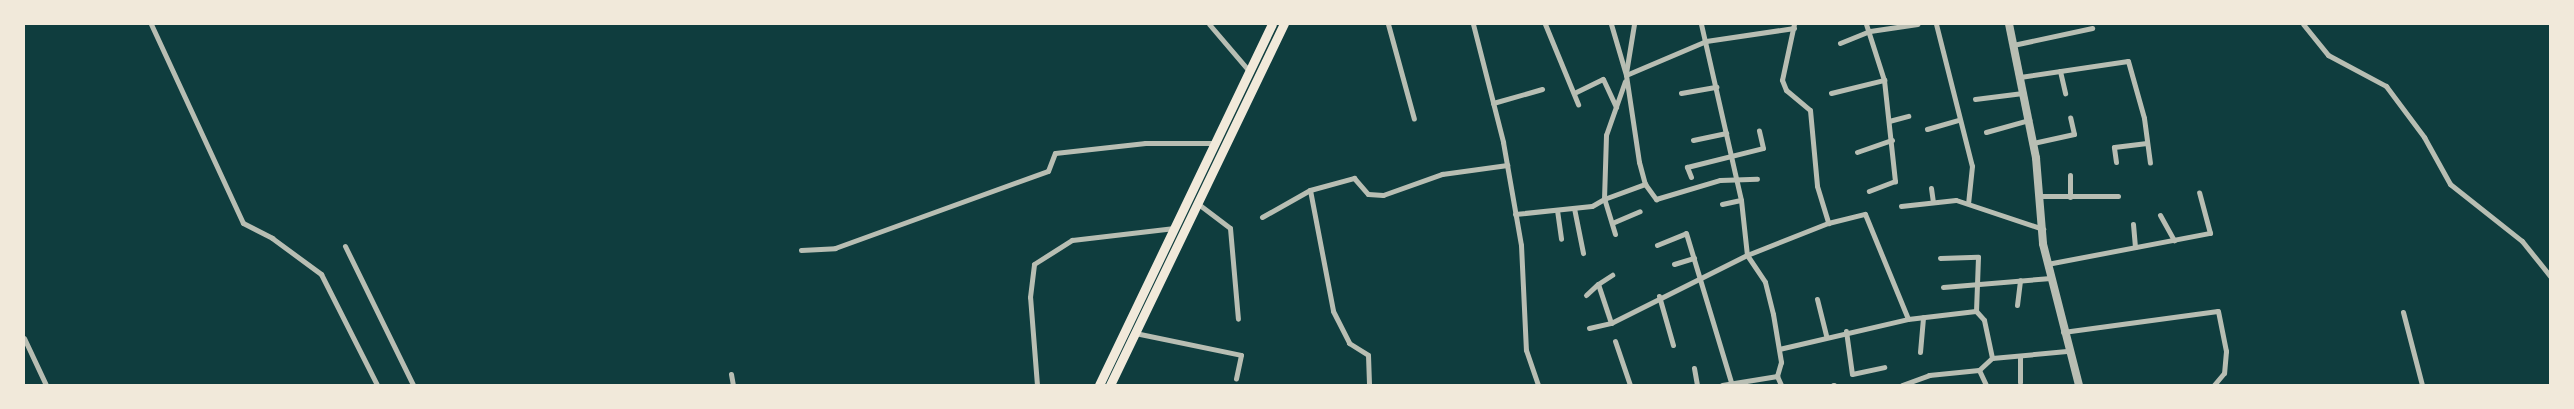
<!DOCTYPE html>
<style>
body{margin:0}
#map{position:relative;width:2574px;height:409px;overflow:hidden;background:#0f3d3e;font-family:Bitter,serif}
div>[style]{position:absolute}
.minor>*{height:5px;margin:-2.5px;padding:0 2.5px;transform-origin:2.5px;border-radius:2.5px;background:#b8beb3}
.tertiary>*{height:8px;margin:-4px;padding:0 4px;transform-origin:4px;border-radius:4px;background:#b8beb3}
.secondary>*{height:9px;margin:-4.5px;padding:0 4.5px;transform-origin:4.5px;border-radius:4.5px;background:#f1e9da}
span{translate:-50% -50%;white-space:nowrap;text-align:center;line-height:1.15;-webkit-text-stroke:4px #f1e9da;paint-order:stroke}
.frame{position:absolute;inset:0;border:25px solid #f1e9da;pointer-events:none}
</style>
<div id="map">
<div class="minor">
<div style="left:151px;top:24px;width:219px;rotate:65.2deg"></div>
<div style="left:243px;top:223px;width:33px;rotate:27deg"></div>
<div style="left:272px;top:238px;width:61px;rotate:36.3deg"></div>
<div style="left:321px;top:274px;width:124px;rotate:63.2deg"></div>
<div style="left:1209px;top:24px;width:62px;rotate:49.6deg"></div>
<div style="left:1388px;top:24px;width:98px;rotate:74.7deg"></div>
<div style="left:1473px;top:24px;width:122px;rotate:75.7deg"></div>
<div style="left:1503px;top:142px;width:105px;rotate:80.1deg"></div>
<div style="left:1521px;top:245px;width:105px;rotate:87.3deg"></div>
<div style="left:1526px;top:350px;width:37px;rotate:71deg"></div>
<div style="left:1545px;top:24px;width:87px;rotate:67.6deg"></div>
<div style="left:1611px;top:24px;width:53px;rotate:73.6deg"></div>
<div style="left:1626px;top:75px;width:88px;rotate:81.5deg"></div>
<div style="left:1639px;top:162px;width:23px;rotate:75deg"></div>
<div style="left:1645px;top:184px;width:19px;rotate:54deg"></div>
<div style="left:1656px;top:199px;width:67px;rotate:-16.5deg"></div>
<div style="left:1720px;top:180px;width:37px;rotate:-2deg"></div>
<div style="left:1701px;top:24px;width:180px;rotate:77.2deg"></div>
<div style="left:1741px;top:200px;width:55px;rotate:83.8deg"></div>
<div style="left:1747px;top:255px;width:32px;rotate:56deg"></div>
<div style="left:1765px;top:282px;width:33px;rotate:76deg"></div>
<div style="left:1773px;top:314px;width:49px;rotate:80.5deg"></div>
<div style="left:1781px;top:362px;width:15px;rotate:106deg"></div>
<div style="left:1794px;top:24px;width:57px;rotate:102.1deg"></div>
<div style="left:1782px;top:80px;width:11px;rotate:68deg"></div>
<div style="left:1786px;top:90px;width:31px;rotate:40deg"></div>
<div style="left:1810px;top:110px;width:76px;rotate:84.7deg"></div>
<div style="left:1817px;top:186px;width:39px;rotate:73deg"></div>
<div style="left:1866px;top:24px;width:59px;rotate:72.2deg"></div>
<div style="left:1884px;top:80px;width:102px;rotate:83.8deg"></div>
<div style="left:1895px;top:181px;width:28px;rotate:159deg"></div>
<div style="left:1936px;top:24px;width:146px;rotate:75.8deg"></div>
<div style="left:1972px;top:166px;width:36px;rotate:96deg"></div>
<div style="left:2303px;top:24px;width:40px;rotate:51deg"></div>
<div style="left:2328px;top:55px;width:66px;rotate:28.1deg"></div>
<div style="left:2386px;top:86px;width:64px;rotate:53.3deg"></div>
<div style="left:2424px;top:137px;width:54px;rotate:61deg"></div>
<div style="left:2450px;top:184px;width:92px;rotate:38.4deg"></div>
<div style="left:2522px;top:241px;width:45px;rotate:51.3deg"></div>
<div style="left:1840px;top:43px;width:32px;rotate:-22deg"></div>
<div style="left:1870px;top:31px;width:48px;rotate:-8.5deg"></div>
<div style="left:2013px;top:45px;width:81px;rotate:-12.1deg"></div>
<div style="left:2060px;top:71px;width:23px;rotate:77deg"></div>
<div style="left:1626px;top:73px;width:50px;rotate:-80.7deg"></div>
<div style="left:1626px;top:75px;width:87px;rotate:-23deg"></div>
<div style="left:1706px;top:41px;width:89px;rotate:-8.4deg"></div>
<div style="left:2020px;top:77px;width:109px;rotate:-8.4deg"></div>
<div style="left:2128px;top:61px;width:59px;rotate:74.3deg"></div>
<div style="left:2144px;top:118px;width:45px;rotate:82.4deg"></div>
<div style="left:1574px;top:93px;width:32px;rotate:-26deg"></div>
<div style="left:1603px;top:79px;width:31px;rotate:65deg"></div>
<div style="left:1681px;top:93px;width:36px;rotate:-10deg"></div>
<div style="left:1831px;top:93px;width:55px;rotate:-13.8deg"></div>
<div style="left:1975px;top:99px;width:48px;rotate:-7.1deg"></div>
<div style="left:1493px;top:103px;width:51px;rotate:-15.9deg"></div>
<div style="left:1889px;top:121px;width:20px;rotate:-15deg"></div>
<div style="left:1927px;top:129px;width:32px;rotate:-16deg"></div>
<div style="left:1986px;top:132px;width:45px;rotate:-15.6deg"></div>
<div style="left:1693px;top:140px;width:34px;rotate:-12deg"></div>
<div style="left:2033px;top:143px;width:42px;rotate:-12.4deg"></div>
<div style="left:2074px;top:134px;width:17px;rotate:-103deg"></div>
<div style="left:1857px;top:152px;width:37px;rotate:-19deg"></div>
<div style="left:2116px;top:162px;width:15px;rotate:-98deg"></div>
<div style="left:2114px;top:147px;width:33px;rotate:-7deg"></div>
<div style="left:2070px;top:175px;width:22px;rotate:90deg"></div>
<div style="left:1691px;top:177px;width:11px;rotate:-112deg"></div>
<div style="left:1687px;top:167px;width:78px;rotate:-14deg"></div>
<div style="left:1763px;top:148px;width:18px;rotate:-103deg"></div>
<div style="left:1931px;top:188px;width:14px;rotate:82deg"></div>
<div style="left:1310px;top:190px;width:123px;rotate:79.2deg"></div>
<div style="left:1333px;top:311px;width:36px;rotate:63deg"></div>
<div style="left:1349px;top:343px;width:22px;rotate:32deg"></div>
<div style="left:1368px;top:355px;width:30px;rotate:88deg"></div>
<div style="left:2041px;top:196px;width:77px"></div>
<div style="left:1197px;top:203px;width:41px;rotate:37.1deg"></div>
<div style="left:1230px;top:228px;width:91px;rotate:85deg"></div>
<div style="left:1722px;top:204px;width:19px;rotate:-12deg"></div>
<div style="left:1901px;top:206px;width:55px;rotate:-6.2deg"></div>
<div style="left:1956px;top:200px;width:92px;rotate:18.4deg"></div>
<div style="left:1574px;top:208px;width:46px;rotate:78.7deg"></div>
<div style="left:1557px;top:210px;width:29px;rotate:82deg"></div>
<div style="left:1515px;top:214px;width:77px;rotate:-5.9deg"></div>
<div style="left:1592px;top:206px;width:14px;rotate:-30deg"></div>
<div style="left:1604px;top:199px;width:64px;rotate:-88.2deg"></div>
<div style="left:1606px;top:135px;width:57px;rotate:-70.6deg"></div>
<div style="left:2160px;top:215px;width:29px;rotate:61deg"></div>
<div style="left:1262px;top:217px;width:55px;rotate:-29.4deg"></div>
<div style="left:1310px;top:190px;width:46px;rotate:-15.3deg"></div>
<div style="left:1354px;top:178px;width:21px;rotate:49deg"></div>
<div style="left:1368px;top:194px;width:15px;rotate:4deg"></div>
<div style="left:1383px;top:195px;width:63px;rotate:-19.6deg"></div>
<div style="left:1442px;top:174px;width:66px;rotate:-7.9deg"></div>
<div style="left:1612px;top:223px;width:30px;rotate:-23deg"></div>
<div style="left:2133px;top:224px;width:23px;rotate:85deg"></div>
<div style="left:1615px;top:234px;width:37px;rotate:-107deg"></div>
<div style="left:1604px;top:199px;width:44px;rotate:-20.1deg"></div>
<div style="left:1657px;top:245px;width:31px;rotate:-22deg"></div>
<div style="left:1686px;top:233px;width:159px;rotate:73.2deg"></div>
<div style="left:345px;top:246px;width:155px;rotate:63.9deg"></div>
<div style="left:801px;top:250px;width:34px;rotate:-3deg"></div>
<div style="left:835px;top:248px;width:226px;rotate:-19.9deg"></div>
<div style="left:1048px;top:171px;width:19px;rotate:-69deg"></div>
<div style="left:1055px;top:153px;width:91px;rotate:-6.3deg"></div>
<div style="left:1145px;top:143px;width:69px"></div>
<div style="left:1940px;top:258px;width:38px;rotate:-2deg"></div>
<div style="left:1978px;top:257px;width:54px;rotate:92.1deg"></div>
<div style="left:1674px;top:264px;width:21px;rotate:-17deg"></div>
<div style="left:2047px;top:264px;width:166px;rotate:-10.8deg"></div>
<div style="left:2210px;top:233px;width:42px;rotate:-105deg"></div>
<div style="left:1943px;top:287px;width:108px;rotate:-4.8deg"></div>
<div style="left:1586px;top:295px;width:16px;rotate:-43deg"></div>
<div style="left:1659px;top:296px;width:51px;rotate:74.1deg"></div>
<div style="left:1817px;top:299px;width:38px;rotate:76deg"></div>
<div style="left:2017px;top:305px;width:25px;rotate:-83deg"></div>
<div style="left:2403px;top:312px;width:75px;rotate:75.4deg"></div>
<div style="left:1611px;top:323px;width:41px;rotate:-108.4deg"></div>
<div style="left:1598px;top:284px;width:17px;rotate:-33deg"></div>
<div style="left:1589px;top:328px;width:23px;rotate:-13deg"></div>
<div style="left:1611px;top:323px;width:152px;rotate:-26.6deg"></div>
<div style="left:1747px;top:255px;width:87px;rotate:-21.6deg"></div>
<div style="left:1828px;top:223px;width:38px;rotate:-14deg"></div>
<div style="left:1865px;top:214px;width:113px;rotate:67.7deg"></div>
<div style="left:1908px;top:319px;width:68px;rotate:-6.7deg"></div>
<div style="left:1976px;top:311px;width:12px;rotate:48deg"></div>
<div style="left:1984px;top:320px;width:39px;rotate:78deg"></div>
<div style="left:1992px;top:358px;width:75px;rotate:-5.3deg"></div>
<div style="left:1846px;top:331px;width:43px;rotate:82.1deg"></div>
<div style="left:1852px;top:374px;width:33px;rotate:-12deg"></div>
<div style="left:2063px;top:332px;width:156px;rotate:-7.7deg"></div>
<div style="left:2218px;top:311px;width:41px;rotate:78.7deg"></div>
<div style="left:2226px;top:351px;width:22px;rotate:95deg"></div>
<div style="left:2224px;top:373px;width:16px;rotate:130deg"></div>
<div style="left:1135px;top:333px;width:108px;rotate:11.7deg"></div>
<div style="left:1241px;top:355px;width:24px;rotate:102deg"></div>
<div style="left:24px;top:338px;width:52px;rotate:64.9deg"></div>
<div style="left:1615px;top:341px;width:46px;rotate:71.2deg"></div>
<div style="left:1779px;top:349px;width:132px;rotate:-13.1deg"></div>
<div style="left:1920px;top:352px;width:35px;rotate:-85deg"></div>
<div style="left:2020px;top:357px;width:25px;rotate:90deg"></div>
<div style="left:1694px;top:368px;width:17px;rotate:80deg"></div>
<div style="left:1979px;top:370px;width:17px;rotate:65deg"></div>
<div style="left:731px;top:374px;width:11px;rotate:80deg"></div>
<div style="left:1037px;top:385px;width:88px;rotate:-94.5deg"></div>
<div style="left:1030px;top:297px;width:33px;rotate:-83deg"></div>
<div style="left:1034px;top:264px;width:45px;rotate:-32.3deg"></div>
<div style="left:1072px;top:240px;width:103px;rotate:-6.7deg"></div>
<div style="left:1722px;top:385px;width:56px;rotate:-9.3deg"></div>
<div style="left:1777px;top:376px;width:10px;rotate:66deg"></div>
<div style="left:1833px;top:385px;width:1px"></div>
<div style="left:1902px;top:385px;width:29px;rotate:-20deg"></div>
<div style="left:1929px;top:375px;width:50px;rotate:-5.7deg"></div>
<div style="left:1979px;top:370px;width:18px;rotate:-43deg"></div>
</div>
<div class="tertiary">
<div style="left:2009px;top:24px;width:137px;rotate:78.6deg"></div>
<div style="left:2036px;top:158px;width:86px;rotate:85.3deg"></div>
<div style="left:2043px;top:244px;width:146px;rotate:75.7deg"></div>
</div>
<div class="secondary">
<div style="left:1099px;top:385px;width:400px;rotate:-64.4deg"></div>
<div style="left:1110px;top:385px;width:401px;rotate:-64.3deg"></div>
</div>
<div class="frame"></div>
</div>
